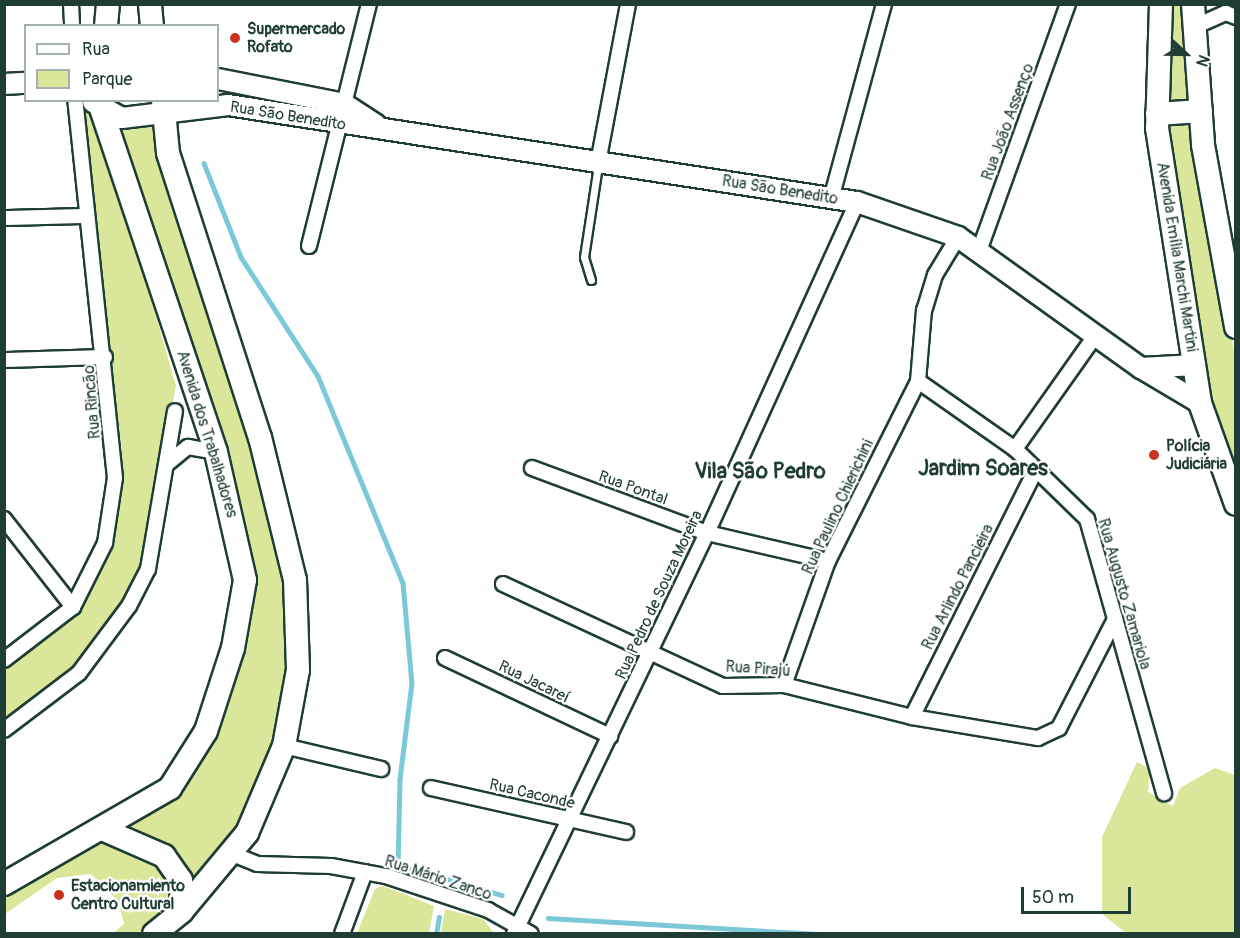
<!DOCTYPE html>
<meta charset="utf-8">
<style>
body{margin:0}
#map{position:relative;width:1240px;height:938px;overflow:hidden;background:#fff;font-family:Pangolin,sans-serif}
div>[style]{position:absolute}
.green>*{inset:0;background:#dae699}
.stream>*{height:4.5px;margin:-2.25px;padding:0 2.25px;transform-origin:2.25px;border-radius:2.25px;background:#7bc8d9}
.roads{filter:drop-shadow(2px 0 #1f3d34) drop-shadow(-2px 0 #1f3d34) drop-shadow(0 2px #1f3d34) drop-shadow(0 -2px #1f3d34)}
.service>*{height:7px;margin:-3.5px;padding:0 3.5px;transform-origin:3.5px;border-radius:3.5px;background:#fff}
.minor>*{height:14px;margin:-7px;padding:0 7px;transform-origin:7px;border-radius:7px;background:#fff}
.secondary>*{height:20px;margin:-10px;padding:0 10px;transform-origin:10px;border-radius:10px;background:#fff}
.primary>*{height:22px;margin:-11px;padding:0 11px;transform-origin:11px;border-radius:11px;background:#fff}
.dots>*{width:16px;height:16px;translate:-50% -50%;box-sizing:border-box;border:3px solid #fff;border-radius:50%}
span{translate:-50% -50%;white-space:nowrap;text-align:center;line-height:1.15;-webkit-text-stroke:4.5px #fff;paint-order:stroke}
.poi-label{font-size:16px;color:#1f3d34;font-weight:700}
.left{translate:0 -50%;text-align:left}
.street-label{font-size:16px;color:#1f3d34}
.district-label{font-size:22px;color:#1f3d34;font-weight:700}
.frame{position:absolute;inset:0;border:6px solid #1f3d34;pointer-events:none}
.legend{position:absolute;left:24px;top:24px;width:195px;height:78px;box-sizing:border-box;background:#fff;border:2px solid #a5b1ae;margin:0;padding:8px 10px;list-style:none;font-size:18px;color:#1f3d34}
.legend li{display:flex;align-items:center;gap:12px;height:30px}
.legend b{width:30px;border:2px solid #a5b1ae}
.north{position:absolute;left:1156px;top:24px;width:60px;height:60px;-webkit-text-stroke:4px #fff;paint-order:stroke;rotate:112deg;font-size:16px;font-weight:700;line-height:24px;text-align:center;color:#1f3d34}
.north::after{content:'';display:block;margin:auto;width:21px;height:27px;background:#1f3d34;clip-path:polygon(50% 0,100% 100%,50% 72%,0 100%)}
.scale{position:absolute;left:1021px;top:887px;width:110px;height:27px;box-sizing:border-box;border:3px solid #1f3d34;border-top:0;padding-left:8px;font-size:18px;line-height:21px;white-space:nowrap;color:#1f3d34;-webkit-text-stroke:4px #fff;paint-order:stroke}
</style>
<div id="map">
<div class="green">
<div style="clip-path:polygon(1169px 5px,1186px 5px,1194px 105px,1161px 106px)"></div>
<div style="clip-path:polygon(81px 101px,97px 111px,176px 386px,144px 559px,126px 601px,64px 680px,5px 721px,5px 667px,72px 616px,103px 561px,116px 520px,122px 449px,88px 201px)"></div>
<div style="clip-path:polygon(1195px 116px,1235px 357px,1235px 482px,1206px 386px,1167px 123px)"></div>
<div style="clip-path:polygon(158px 120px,253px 434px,289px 581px,292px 671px,279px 745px,251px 813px,188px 897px,185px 874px,118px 830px,206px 743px,247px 551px,110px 127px,131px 130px)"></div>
<div style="clip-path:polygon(1137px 762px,1150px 769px,1148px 792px,1173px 806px,1180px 788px,1215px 768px,1235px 775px,1235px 933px,1126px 933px,1102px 914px,1102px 837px)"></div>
<div style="clip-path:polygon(103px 834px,167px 867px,178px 908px,147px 933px,113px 933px,124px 924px,118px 901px,91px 874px,57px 878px,5px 914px,5px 891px)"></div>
<div style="clip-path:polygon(383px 886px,434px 906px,429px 933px,357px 933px,375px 889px)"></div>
<div style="clip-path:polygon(445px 909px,483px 919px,494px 933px,441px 933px)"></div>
</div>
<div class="stream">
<div style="left:204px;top:163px;width:101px;rotate:68.5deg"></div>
<div style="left:241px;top:257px;width:142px;rotate:57.1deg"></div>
<div style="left:318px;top:376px;width:224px;rotate:67.7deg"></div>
<div style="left:403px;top:583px;width:100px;rotate:84.9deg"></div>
<div style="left:412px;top:683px;width:98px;rotate:97.1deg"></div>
<div style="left:400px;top:780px;width:85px;rotate:91.3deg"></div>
<div style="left:398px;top:865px;width:108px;rotate:16.1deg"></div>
<div style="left:548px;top:918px;width:270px;rotate:3.4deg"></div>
<div style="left:436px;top:934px;width:17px;rotate:-80deg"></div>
</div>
<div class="roads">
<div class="service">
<div style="left:591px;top:280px;width:24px;rotate:-107deg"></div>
<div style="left:584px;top:257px;width:93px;rotate:-81.3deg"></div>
</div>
<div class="minor">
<div style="left:71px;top:4px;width:22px;rotate:87deg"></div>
<div style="left:1194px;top:27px;width:35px;rotate:-24deg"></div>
<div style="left:1226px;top:13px;width:11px;rotate:22deg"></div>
<div style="left:344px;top:104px;width:103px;rotate:-76deg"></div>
<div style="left:598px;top:163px;width:162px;rotate:-79.3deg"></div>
<div style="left:831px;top:199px;width:202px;rotate:-74.8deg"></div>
<div style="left:4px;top:218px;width:81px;rotate:-1.4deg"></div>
<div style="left:958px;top:237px;width:44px;rotate:121.2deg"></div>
<div style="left:935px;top:275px;width:37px;rotate:107deg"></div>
<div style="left:924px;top:310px;width:71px;rotate:94.8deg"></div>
<div style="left:918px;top:381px;width:118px;rotate:35deg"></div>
<div style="left:1015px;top:449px;width:100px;rotate:44.2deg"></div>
<div style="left:1087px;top:519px;width:285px;rotate:74.3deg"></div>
<div style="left:309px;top:246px;width:124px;rotate:-76deg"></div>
<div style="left:979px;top:251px;width:263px;rotate:-70.2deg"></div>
<div style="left:4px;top:360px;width:101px;rotate:-1.7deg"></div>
<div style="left:1015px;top:449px;width:138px;rotate:-54.7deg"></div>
<div style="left:168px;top:463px;width:26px;rotate:-39deg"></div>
<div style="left:188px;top:447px;width:28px;rotate:10deg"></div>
<div style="left:532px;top:468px;width:187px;rotate:20.4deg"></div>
<div style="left:707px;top:533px;width:124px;rotate:13deg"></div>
<div style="left:4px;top:519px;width:112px;rotate:51.9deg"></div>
<div style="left:503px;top:584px;width:242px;rotate:24.9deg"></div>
<div style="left:723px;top:686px;width:61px;rotate:-0.9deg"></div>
<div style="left:784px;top:685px;width:132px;rotate:14deg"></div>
<div style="left:912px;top:717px;width:128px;rotate:9.5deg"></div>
<div style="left:1038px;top:738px;width:23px;rotate:-25deg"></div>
<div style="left:1059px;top:728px;width:123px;rotate:-62.8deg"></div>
<div style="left:445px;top:658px;width:183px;rotate:25.3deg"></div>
<div style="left:4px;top:660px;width:87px;rotate:-37.5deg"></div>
<div style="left:73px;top:607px;width:72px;rotate:-63.4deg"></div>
<div style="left:105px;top:543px;width:66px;rotate:-81.3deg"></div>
<div style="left:115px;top:478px;width:380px;rotate:-96deg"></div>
<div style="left:784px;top:685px;width:132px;rotate:-70.5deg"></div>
<div style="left:828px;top:561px;width:201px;rotate:-63.4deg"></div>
<div style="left:912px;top:717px;width:273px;rotate:-63.4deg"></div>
<div style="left:4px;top:730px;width:94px;rotate:-37.2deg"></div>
<div style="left:79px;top:673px;width:84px;rotate:-53.3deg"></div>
<div style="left:129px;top:606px;width:42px;rotate:-62.8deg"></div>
<div style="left:148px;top:569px;width:160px;rotate:-80.3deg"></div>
<div style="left:284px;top:746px;width:100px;rotate:13.3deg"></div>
<div style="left:431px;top:788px;width:200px;rotate:12.7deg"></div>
<div style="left:230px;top:853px;width:29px;rotate:22deg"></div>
<div style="left:257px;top:864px;width:74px;rotate:1.5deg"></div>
<div style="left:331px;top:866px;width:56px;rotate:10.3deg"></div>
<div style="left:386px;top:876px;width:108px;rotate:18.4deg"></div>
<div style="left:488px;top:910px;width:49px;rotate:29.2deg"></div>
<div style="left:342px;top:934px;width:66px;rotate:-69.6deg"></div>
<div style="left:514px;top:934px;width:445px;rotate:-64.3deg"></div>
<div style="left:707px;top:533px;width:363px;rotate:-65.6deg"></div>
</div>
<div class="secondary">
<div style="left:218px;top:79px;width:128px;rotate:11.2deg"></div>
<div style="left:344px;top:104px;width:38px;rotate:33deg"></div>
<div style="left:4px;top:84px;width:22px;rotate:-3deg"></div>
<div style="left:93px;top:102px;width:33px;rotate:29deg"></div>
<div style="left:122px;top:118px;width:107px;rotate:-7deg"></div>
<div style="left:228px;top:105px;width:636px;rotate:8.77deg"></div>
<div style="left:857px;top:202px;width:107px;rotate:19.1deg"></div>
<div style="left:958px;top:237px;width:225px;rotate:35.6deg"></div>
<div style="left:1141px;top:368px;width:69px;rotate:30.7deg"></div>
<div style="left:1141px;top:368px;width:54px;rotate:-3.2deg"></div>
</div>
<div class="primary">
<div style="left:150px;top:4px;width:22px;rotate:85deg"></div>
<div style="left:1161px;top:4px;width:124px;rotate:91.8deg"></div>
<div style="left:1157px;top:128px;width:278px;rotate:81.1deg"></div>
<div style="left:1200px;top:403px;width:107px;rotate:70.4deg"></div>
<div style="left:1193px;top:4px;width:141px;rotate:85.9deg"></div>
<div style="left:1203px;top:145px;width:185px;rotate:79.7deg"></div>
<div style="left:106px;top:26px;width:22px;rotate:-85deg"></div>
<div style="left:1157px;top:114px;width:44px;rotate:-3.9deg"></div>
<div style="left:102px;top:829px;width:68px;rotate:23.5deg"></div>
<div style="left:164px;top:856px;width:29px;rotate:55deg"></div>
<div style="left:181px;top:880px;width:31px;rotate:88deg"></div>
<div style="left:4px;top:884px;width:192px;rotate:-30deg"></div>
<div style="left:170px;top:788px;width:67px;rotate:-57.7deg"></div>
<div style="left:206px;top:731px;width:87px;rotate:-72deg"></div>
<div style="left:233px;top:648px;width:69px;rotate:-80deg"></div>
<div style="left:245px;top:580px;width:131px;rotate:-102.8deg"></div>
<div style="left:216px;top:452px;width:371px;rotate:-108.5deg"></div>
<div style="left:154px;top:934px;width:36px;rotate:-39deg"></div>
<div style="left:182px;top:911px;width:102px;rotate:-50.2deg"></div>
<div style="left:247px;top:833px;width:95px;rotate:-67deg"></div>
<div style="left:284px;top:746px;width:77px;rotate:-79.6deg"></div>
<div style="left:298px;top:670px;width:90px;rotate:-91.9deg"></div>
<div style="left:295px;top:580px;width:146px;rotate:-103.8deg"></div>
<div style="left:260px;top:438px;width:299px;rotate:-107.9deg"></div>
<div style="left:168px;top:153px;width:53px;rotate:-95.4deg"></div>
</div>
</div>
<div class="dots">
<div style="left:235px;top:38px;background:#c8321e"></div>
<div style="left:1154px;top:455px;background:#c8321e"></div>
<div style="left:59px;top:895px;background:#c8321e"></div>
</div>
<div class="poi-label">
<span class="left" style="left:247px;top:38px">Supermercado<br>Rofato</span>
<span class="left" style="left:1166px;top:455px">Polícia<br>Judiciária</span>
<span class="left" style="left:71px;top:895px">Estacionamiento<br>Centro Cultural</span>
</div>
<div class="street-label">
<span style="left:288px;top:116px;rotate:9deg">Rua São Benedito</span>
<span style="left:1008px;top:122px;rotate:-70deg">Rua João Assenço</span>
<span style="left:780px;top:190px;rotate:9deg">Rua São Benedito</span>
<span style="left:1177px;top:257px;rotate:81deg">Avenida Emília Marchi Martini</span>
<span style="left:92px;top:402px;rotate:-95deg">Rua Rincão</span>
<span style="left:207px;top:434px;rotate:73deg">Avenida dos Trabalhadores</span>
<span style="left:633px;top:488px;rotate:20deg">Rua Pontal</span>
<span style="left:838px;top:507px;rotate:-65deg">Rua Paulino Chierichini</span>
<span style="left:958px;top:587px;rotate:-63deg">Rua Arlindo Pancieira</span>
<span style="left:1124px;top:594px;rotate:74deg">Rua Augusto Zamariola</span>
<span style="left:659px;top:595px;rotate:-65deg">Rua Pedro de Souza Moreira</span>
<span style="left:758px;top:669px;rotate:4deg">Rua Pirajú</span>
<span style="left:534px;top:682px;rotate:26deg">Rua Jacareí</span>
<span style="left:532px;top:794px;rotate:13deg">Rua Caconde</span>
<span style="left:438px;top:878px;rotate:18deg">Rua Mário Zanco</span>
</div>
<div class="district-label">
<span style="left:983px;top:469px">Jardim Soares</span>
<span style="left:760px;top:472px">Vila São Pedro</span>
</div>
<div class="frame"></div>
<ul class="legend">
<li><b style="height:8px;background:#fff"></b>Rua</li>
<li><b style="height:16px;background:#dae699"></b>Parque</li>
</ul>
<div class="north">N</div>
<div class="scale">50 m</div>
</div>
